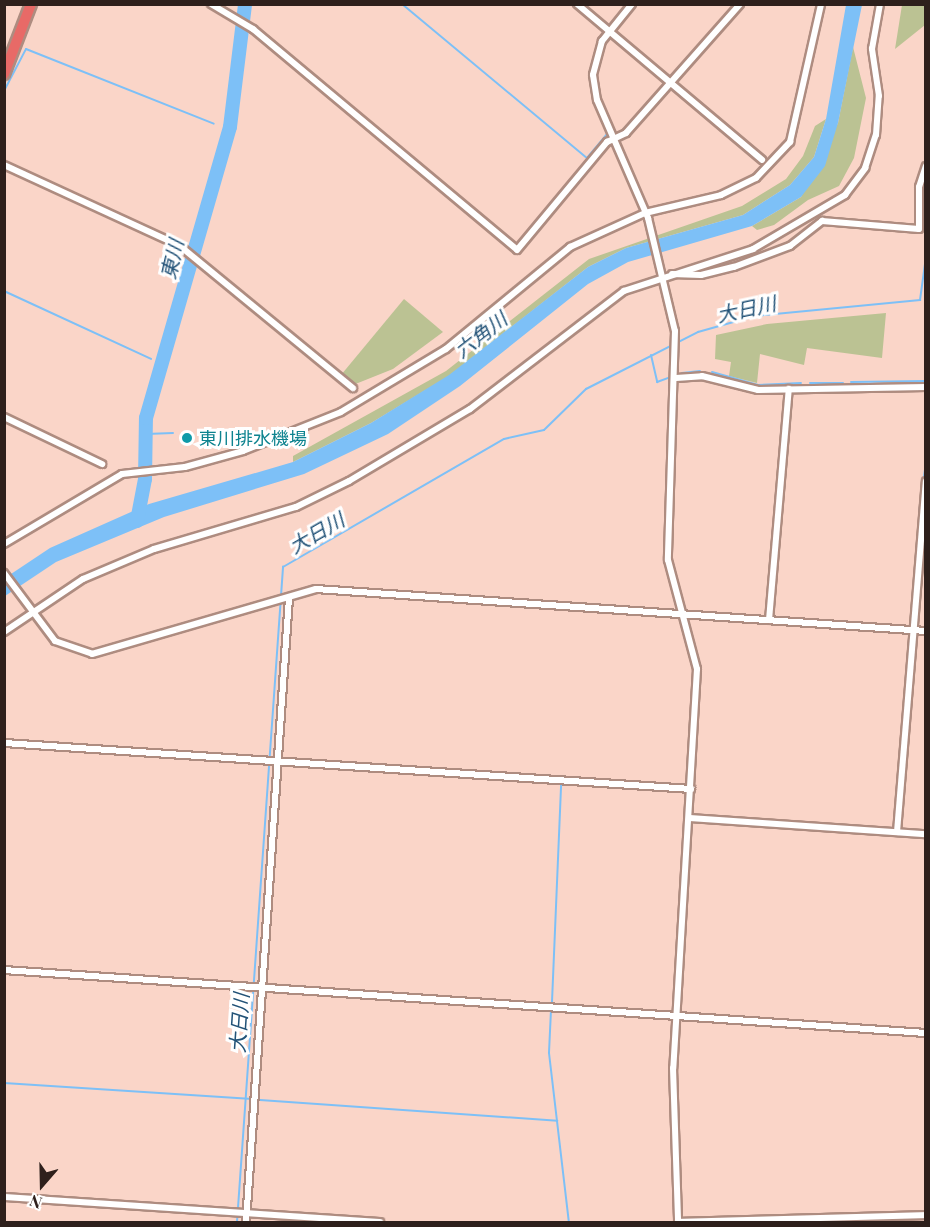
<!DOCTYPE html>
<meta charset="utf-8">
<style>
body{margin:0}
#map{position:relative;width:930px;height:1227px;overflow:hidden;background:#fad5c8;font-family:"Playfair Display","Noto Sans JP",serif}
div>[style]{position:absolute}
.green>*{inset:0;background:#bbc293}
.water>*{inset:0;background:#7dc0f7}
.stream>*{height:2px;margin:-1px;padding:0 1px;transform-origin:1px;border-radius:1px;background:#7dc0f7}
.river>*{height:14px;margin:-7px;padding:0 7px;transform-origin:7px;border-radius:7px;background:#7dc0f7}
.roads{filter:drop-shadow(2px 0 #ae8c80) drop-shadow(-2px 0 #ae8c80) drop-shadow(0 2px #ae8c80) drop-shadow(0 -2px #ae8c80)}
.street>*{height:6px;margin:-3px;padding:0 3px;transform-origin:3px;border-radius:3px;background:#fff}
.highway>*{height:10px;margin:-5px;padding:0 5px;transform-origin:5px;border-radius:5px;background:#e86a67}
.dots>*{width:16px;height:16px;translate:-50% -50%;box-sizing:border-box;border:3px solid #fff;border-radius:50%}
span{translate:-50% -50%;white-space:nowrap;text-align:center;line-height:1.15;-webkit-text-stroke:6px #fff;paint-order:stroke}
.culture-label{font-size:18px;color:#0d838f}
.left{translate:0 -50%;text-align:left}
.water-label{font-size:20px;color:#225277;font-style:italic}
.frame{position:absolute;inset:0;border:6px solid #2e201c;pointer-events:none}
.north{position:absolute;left:12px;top:1155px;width:60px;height:60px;-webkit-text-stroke:4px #fff;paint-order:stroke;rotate:200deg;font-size:16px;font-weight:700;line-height:24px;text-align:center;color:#2e201c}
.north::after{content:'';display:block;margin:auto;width:21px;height:27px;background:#2e201c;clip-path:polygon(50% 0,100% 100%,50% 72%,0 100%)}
</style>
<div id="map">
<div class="green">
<div style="clip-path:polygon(902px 5px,925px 5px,925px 25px,895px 49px)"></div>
<div style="clip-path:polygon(853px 47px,866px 98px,854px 158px,839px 186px,808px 200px,774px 225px,757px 230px,752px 226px,801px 197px,838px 123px)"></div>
<div style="clip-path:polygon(826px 119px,814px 157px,790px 185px,743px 215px,626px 248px,588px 267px,449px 376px,371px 423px,293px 462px,293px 456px,446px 371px,589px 259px,742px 206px,786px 179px,803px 156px,815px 126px)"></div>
<div style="clip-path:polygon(404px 299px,443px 332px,393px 369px,353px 385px,341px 375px)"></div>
<div style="clip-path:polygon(886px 313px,882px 358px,807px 348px,804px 365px,760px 354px,757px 383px,729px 376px,731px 362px,715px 359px,716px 335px,767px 324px)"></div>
</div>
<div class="water">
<div style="clip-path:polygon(846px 5px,862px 5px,838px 123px,825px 166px,801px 197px,752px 226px,628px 262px,588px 284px,460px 386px,388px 434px,304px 474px,164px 517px,56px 562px,5px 596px,5px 578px,50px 548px,149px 504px,293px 462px,371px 423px,449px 375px,588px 267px,626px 248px,743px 215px,790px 185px,814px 157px,826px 119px)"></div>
</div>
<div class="stream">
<div style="left:402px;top:4px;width:241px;rotate:39.8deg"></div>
<div style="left:587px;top:158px;width:31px;rotate:-50deg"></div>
<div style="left:5px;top:89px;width:45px;rotate:-62.3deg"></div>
<div style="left:26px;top:49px;width:202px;rotate:21.7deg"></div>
<div style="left:4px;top:291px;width:162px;rotate:24.8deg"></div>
<div style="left:651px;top:355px;width:28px;rotate:77deg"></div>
<div style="left:657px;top:382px;width:15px;rotate:-20deg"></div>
<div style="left:712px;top:372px;width:48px;rotate:15.8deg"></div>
<div style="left:758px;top:385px;width:43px;rotate:-2.7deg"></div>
<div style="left:682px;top:373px;width:18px;rotate:-6deg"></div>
<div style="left:851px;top:382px;width:75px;rotate:-0.8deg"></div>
<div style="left:810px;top:383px;width:33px"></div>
<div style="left:146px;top:434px;width:27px;rotate:-2deg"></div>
<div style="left:919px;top:514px;width:52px;rotate:-82.3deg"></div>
<div style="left:552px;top:1002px;width:218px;rotate:-87.6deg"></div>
<div style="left:551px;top:1010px;width:43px;rotate:92.7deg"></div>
<div style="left:549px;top:1053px;width:170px;rotate:83.3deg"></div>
<div style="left:4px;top:1083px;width:249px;rotate:3.7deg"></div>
<div style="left:260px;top:1100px;width:298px;rotate:4deg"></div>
<div style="left:237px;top:1222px;width:657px;rotate:-85.98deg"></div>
<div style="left:283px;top:567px;width:255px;rotate:-30.1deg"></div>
<div style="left:504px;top:439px;width:41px;rotate:-12.7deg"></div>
<div style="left:544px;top:430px;width:59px;rotate:-44.3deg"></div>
<div style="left:586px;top:389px;width:126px;rotate:-27deg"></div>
<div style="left:698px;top:332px;width:59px;rotate:-15.7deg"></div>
<div style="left:755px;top:316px;width:166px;rotate:-5.5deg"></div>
<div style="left:920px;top:300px;width:43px;rotate:-82.1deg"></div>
</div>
<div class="river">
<div style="left:137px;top:521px;width:43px;rotate:-79.2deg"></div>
<div style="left:145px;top:479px;width:61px;rotate:-89.1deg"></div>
<div style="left:146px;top:418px;width:303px;rotate:-73.9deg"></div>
<div style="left:230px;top:127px;width:124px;rotate:-83deg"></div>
</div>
<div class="roads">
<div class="street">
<div style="left:211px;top:4px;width:49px;rotate:30.8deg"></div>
<div style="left:253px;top:29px;width:344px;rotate:39.9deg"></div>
<div style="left:517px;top:250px;width:141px;rotate:-50.2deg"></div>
<div style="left:607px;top:142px;width:21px;rotate:-25deg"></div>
<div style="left:626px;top:133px;width:172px;rotate:-48.5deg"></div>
<div style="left:577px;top:4px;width:242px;rotate:40.1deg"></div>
<div style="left:632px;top:4px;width:48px;rotate:129deg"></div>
<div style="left:602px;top:41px;width:35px;rotate:105deg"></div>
<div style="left:593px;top:75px;width:25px;rotate:81deg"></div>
<div style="left:597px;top:100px;width:129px;rotate:66.6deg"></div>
<div style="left:648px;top:218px;width:116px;rotate:76.6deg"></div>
<div style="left:675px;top:331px;width:229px;rotate:91.8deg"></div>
<div style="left:668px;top:560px;width:113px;rotate:75.1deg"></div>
<div style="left:697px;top:669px;width:400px;rotate:93.4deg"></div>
<div style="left:673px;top:1068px;width:154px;rotate:88.1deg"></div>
<div style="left:4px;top:165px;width:194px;rotate:24.7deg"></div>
<div style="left:180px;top:246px;width:224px;rotate:39.4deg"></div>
<div style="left:672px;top:274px;width:29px;rotate:2deg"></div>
<div style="left:701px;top:275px;width:34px;rotate:-14deg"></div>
<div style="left:734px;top:267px;width:60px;rotate:-20.6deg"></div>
<div style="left:790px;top:246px;width:41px;rotate:-38deg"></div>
<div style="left:822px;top:221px;width:97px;rotate:4.7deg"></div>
<div style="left:919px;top:229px;width:42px;rotate:-90deg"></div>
<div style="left:919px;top:187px;width:22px;rotate:-72deg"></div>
<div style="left:676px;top:378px;width:26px;rotate:-4deg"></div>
<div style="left:702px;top:376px;width:58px;rotate:14deg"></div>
<div style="left:758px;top:390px;width:168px;rotate:-1deg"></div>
<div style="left:4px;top:417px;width:109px;rotate:25.6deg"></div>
<div style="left:4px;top:544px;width:137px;rotate:-30.7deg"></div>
<div style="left:122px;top:474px;width:63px;rotate:-6.3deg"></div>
<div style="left:185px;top:467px;width:60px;rotate:-15.4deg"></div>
<div style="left:243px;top:451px;width:105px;rotate:-21.7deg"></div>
<div style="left:341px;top:412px;width:122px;rotate:-31deg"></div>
<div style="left:446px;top:349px;width:161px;rotate:-39.4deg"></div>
<div style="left:570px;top:247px;width:82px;rotate:-24.4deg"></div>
<div style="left:645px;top:213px;width:78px;rotate:-13.3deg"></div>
<div style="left:721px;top:195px;width:39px;rotate:-26deg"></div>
<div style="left:756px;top:178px;width:50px;rotate:-46.6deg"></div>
<div style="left:790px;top:142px;width:141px;rotate:-77.3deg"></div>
<div style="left:4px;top:573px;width:85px;rotate:53.1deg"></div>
<div style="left:55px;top:641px;width:39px;rotate:19deg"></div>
<div style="left:92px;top:654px;width:233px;rotate:-16.2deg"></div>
<div style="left:316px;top:589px;width:611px;rotate:3.94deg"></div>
<div style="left:769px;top:620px;width:232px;rotate:-85.1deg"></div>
<div style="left:4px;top:632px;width:95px;rotate:-33.9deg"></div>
<div style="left:83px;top:579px;width:77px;rotate:-22.9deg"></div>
<div style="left:154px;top:549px;width:148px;rotate:-16.5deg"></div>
<div style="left:296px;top:507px;width:59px;rotate:-26.1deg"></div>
<div style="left:349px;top:481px;width:141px;rotate:-30.8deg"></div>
<div style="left:470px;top:409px;width:194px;rotate:-37.5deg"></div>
<div style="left:624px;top:291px;width:136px;rotate:-18deg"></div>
<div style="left:753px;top:249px;width:107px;rotate:-30.4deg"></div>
<div style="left:845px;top:195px;width:34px;rotate:-53deg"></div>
<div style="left:865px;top:168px;width:35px;rotate:-72deg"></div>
<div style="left:876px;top:135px;width:39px;rotate:-86deg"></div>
<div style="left:879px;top:96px;width:48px;rotate:-98.5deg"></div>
<div style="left:872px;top:49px;width:46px;rotate:-79.9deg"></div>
<div style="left:4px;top:743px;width:689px;rotate:3.83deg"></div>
<div style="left:689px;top:818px;width:238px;rotate:3.9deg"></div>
<div style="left:897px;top:832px;width:352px;rotate:-85.3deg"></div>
<div style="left:4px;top:970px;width:924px;rotate:3.91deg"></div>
<div style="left:4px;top:1197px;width:377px;rotate:3.8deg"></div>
<div style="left:246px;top:1222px;width:625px;rotate:-86.06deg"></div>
<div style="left:678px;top:1222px;width:248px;rotate:-1.6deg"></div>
</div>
<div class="highway">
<div style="left:4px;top:74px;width:75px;rotate:-68.9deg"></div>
</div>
</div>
<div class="dots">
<div style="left:187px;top:438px;background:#0f9aa8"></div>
</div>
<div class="culture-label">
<span class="left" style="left:199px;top:438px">東川排水機場</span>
</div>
<div class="water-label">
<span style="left:171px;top:259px;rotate:-77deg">東川</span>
<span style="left:746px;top:308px;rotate:-12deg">大日川</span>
<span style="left:480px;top:334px;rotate:-38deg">六角川</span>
<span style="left:316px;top:532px;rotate:-30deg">大日川</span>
<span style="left:238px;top:1023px;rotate:-86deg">大日川</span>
</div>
<div class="frame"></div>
<div class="north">N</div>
</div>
